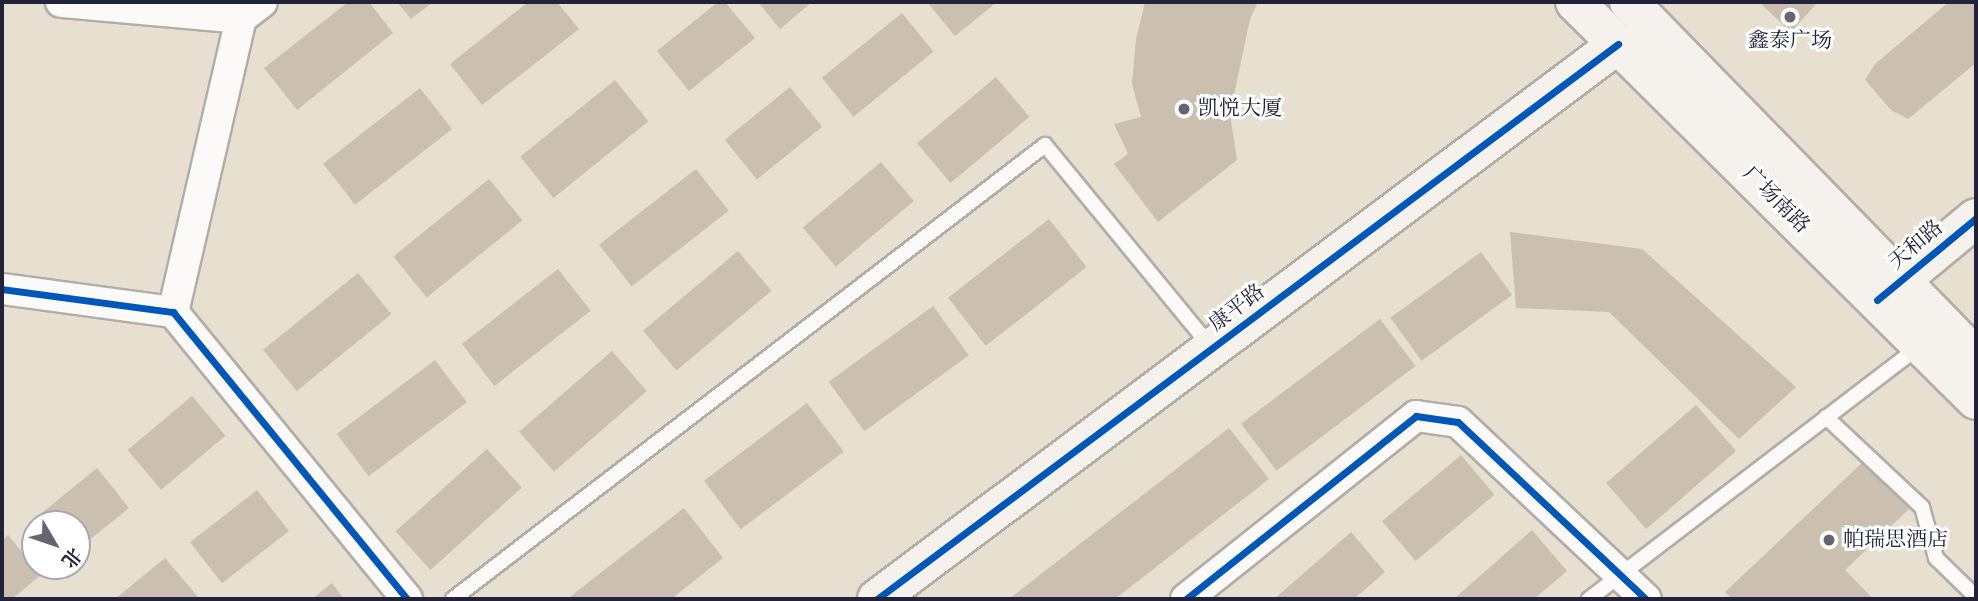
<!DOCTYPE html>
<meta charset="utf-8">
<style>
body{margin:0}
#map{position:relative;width:1978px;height:601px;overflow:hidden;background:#e7dfd0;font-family:"IM FELL DW Pica","Noto Serif SC",serif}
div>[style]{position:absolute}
.building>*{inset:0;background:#cbbfb0;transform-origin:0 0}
.roads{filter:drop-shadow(2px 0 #b2ada6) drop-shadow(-2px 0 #b2ada6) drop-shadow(0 2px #b2ada6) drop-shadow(0 -2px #b2ada6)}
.lane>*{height:14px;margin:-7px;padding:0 7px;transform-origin:7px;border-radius:7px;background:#fbfaf8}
.street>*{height:30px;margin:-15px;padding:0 15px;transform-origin:15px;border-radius:15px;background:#fbfaf8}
.secondary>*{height:38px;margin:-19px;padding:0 19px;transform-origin:19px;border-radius:19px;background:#f5f2ed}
.cycleway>*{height:7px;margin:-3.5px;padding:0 3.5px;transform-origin:3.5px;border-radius:3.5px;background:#0057b8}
.dots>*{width:19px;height:19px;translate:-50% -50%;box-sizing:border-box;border:4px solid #fff;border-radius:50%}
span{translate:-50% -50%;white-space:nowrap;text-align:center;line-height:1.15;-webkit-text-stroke:6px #fff;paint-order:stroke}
.poi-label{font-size:21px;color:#22223b}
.left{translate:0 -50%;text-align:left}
.street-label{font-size:21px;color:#22223b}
.frame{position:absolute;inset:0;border:4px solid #22223b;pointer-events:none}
.north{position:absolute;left:21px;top:510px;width:70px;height:70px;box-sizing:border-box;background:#fff;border:2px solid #a7a7b1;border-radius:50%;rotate:129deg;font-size:19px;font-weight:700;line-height:28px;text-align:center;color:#22223b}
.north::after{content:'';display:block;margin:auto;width:24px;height:32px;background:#67646f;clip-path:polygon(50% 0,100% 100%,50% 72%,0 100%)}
</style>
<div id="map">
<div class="building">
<div style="clip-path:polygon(348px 2px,369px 2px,393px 33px,297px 110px,264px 68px)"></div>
<div style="clip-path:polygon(397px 2px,433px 2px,411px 19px)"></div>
<div style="clip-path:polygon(528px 2px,557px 2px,579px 29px,482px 105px,450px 64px)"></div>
<div style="clip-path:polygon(718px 2px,725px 2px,755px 38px,689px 91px,657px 51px)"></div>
<div style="clip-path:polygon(758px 2px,812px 2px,780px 29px)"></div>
<div style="clip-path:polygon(927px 2px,997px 2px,955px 36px)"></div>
<div style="clip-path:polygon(1145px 2px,1258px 2px,1250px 19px,1230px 114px,1237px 160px,1158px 222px,1114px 164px,1128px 154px,1114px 124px,1141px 117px,1132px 84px,1136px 39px)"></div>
<div style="clip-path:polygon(1759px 2px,1818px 2px,1791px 32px)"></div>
<div style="clip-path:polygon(1949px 2px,1976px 2px,1976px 63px,1908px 119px,1891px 110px,1865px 80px,1875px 64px)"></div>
<div style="left:902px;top:13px;width:50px;height:103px;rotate:51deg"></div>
<div style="left:996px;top:77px;width:52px;height:103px;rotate:50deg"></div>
<div style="left:615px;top:80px;width:53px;height:122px;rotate:51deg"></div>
<div style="left:790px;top:87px;width:51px;height:84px;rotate:51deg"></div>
<div style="left:420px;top:88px;width:52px;height:123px;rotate:52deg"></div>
<div style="left:881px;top:162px;width:51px;height:102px;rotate:50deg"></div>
<div style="left:696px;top:169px;width:53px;height:123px;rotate:52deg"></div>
<div style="left:489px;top:179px;width:53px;height:123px;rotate:51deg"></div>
<div style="left:1049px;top:219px;width:61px;height:128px;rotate:52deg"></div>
<div style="clip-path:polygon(1510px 232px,1642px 249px,1796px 387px,1739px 439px,1609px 312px,1516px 308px)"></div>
<div style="left:738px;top:251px;width:52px;height:124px;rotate:50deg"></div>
<div style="left:1481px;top:252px;width:53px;height:112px;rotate:54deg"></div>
<div style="left:558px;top:269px;width:53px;height:122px;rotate:52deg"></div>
<div style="left:358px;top:273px;width:53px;height:122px;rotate:51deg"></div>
<div style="left:933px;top:306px;width:61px;height:129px;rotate:54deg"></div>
<div style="left:1380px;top:319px;width:59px;height:174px;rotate:53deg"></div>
<div style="left:612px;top:351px;width:53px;height:123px;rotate:49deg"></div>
<div style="left:435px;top:360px;width:53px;height:123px;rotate:53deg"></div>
<div style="left:192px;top:396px;width:52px;height:84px;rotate:50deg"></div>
<div style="left:807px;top:403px;width:61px;height:129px;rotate:53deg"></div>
<div style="left:1696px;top:405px;width:61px;height:119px;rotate:49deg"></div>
<div style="clip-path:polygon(1229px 428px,1269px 479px,1115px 599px,1009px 599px)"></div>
<div style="left:487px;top:449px;width:52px;height:123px;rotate:48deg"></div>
<div style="left:1461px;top:455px;width:52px;height:103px;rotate:50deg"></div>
<div style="clip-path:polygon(1864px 461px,1909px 509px,1845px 570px,1873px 599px,1732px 599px,1725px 592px)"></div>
<div style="clip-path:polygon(97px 468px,129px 508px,77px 550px,77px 524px,34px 524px,32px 521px)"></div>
<div style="left:257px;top:490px;width:52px;height:85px;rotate:52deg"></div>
<div style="clip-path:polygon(684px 508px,723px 558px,671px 599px,567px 599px)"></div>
<div style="clip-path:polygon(1532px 530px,1567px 571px,1534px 599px,1454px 599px)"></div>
<div style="clip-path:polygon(1351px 532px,1385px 572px,1354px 599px,1274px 599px)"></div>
<div style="clip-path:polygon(8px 535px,41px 575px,12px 599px,2px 599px,2px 541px)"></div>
<div style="clip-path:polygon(165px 558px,198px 597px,196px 599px,115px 599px)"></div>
<div style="clip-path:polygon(332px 583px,344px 599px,312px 599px)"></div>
</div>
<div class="roads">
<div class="lane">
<div style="left:1826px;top:417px;width:132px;rotate:43.2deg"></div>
<div style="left:1922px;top:507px;width:53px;rotate:74.6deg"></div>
<div style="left:1936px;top:558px;width:56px;rotate:44.3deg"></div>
<div style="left:453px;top:599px;width:746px;rotate:-37.48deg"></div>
<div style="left:1045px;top:145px;width:261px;rotate:50.6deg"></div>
<div style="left:1589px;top:599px;width:417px;rotate:-37.4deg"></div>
</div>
<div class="street">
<div style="left:61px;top:2px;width:181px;rotate:5.1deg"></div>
<div style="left:241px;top:18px;width:302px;rotate:103deg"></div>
<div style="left:241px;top:18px;width:26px;rotate:-37deg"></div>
<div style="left:2px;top:289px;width:173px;rotate:7.7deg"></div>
<div style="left:173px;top:312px;width:370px;rotate:50.8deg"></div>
<div style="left:1186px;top:599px;width:294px;rotate:-38.5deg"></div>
<div style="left:1416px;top:416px;width:42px;rotate:8.1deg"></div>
<div style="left:1458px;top:422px;width:258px;rotate:43.3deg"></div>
</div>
<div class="secondary">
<div style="left:1575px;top:2px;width:565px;rotate:44.78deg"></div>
<div style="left:1629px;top:2px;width:497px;rotate:45.7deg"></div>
<div style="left:1882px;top:296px;width:122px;rotate:-39.7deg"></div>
<div style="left:877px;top:599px;width:926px;rotate:-36.83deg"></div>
</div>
</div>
<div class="cycleway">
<div style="left:2px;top:289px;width:173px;rotate:7.7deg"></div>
<div style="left:173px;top:312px;width:370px;rotate:50.8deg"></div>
<div style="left:1877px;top:300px;width:129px;rotate:-39.6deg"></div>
<div style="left:877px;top:599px;width:926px;rotate:-36.83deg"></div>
<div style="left:1186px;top:599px;width:294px;rotate:-38.5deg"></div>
<div style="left:1416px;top:416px;width:42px;rotate:8.1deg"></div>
<div style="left:1458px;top:422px;width:258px;rotate:43.3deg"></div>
</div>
<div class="dots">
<div style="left:1790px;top:17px;background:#67646f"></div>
<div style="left:1184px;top:109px;background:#67646f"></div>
<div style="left:1829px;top:540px;background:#67646f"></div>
</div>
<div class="poi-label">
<span style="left:1790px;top:41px">鑫泰广场</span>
<span class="left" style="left:1198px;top:109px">凯悦大厦</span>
<span class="left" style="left:1843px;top:540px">帕瑞思酒店</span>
</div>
<div class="street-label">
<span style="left:1776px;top:200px;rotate:45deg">广场南路</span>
<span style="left:1916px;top:245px;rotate:-40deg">天和路</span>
<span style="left:1237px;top:308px;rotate:-37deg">康平路</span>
</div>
<div class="frame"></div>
<div class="north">北</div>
</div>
